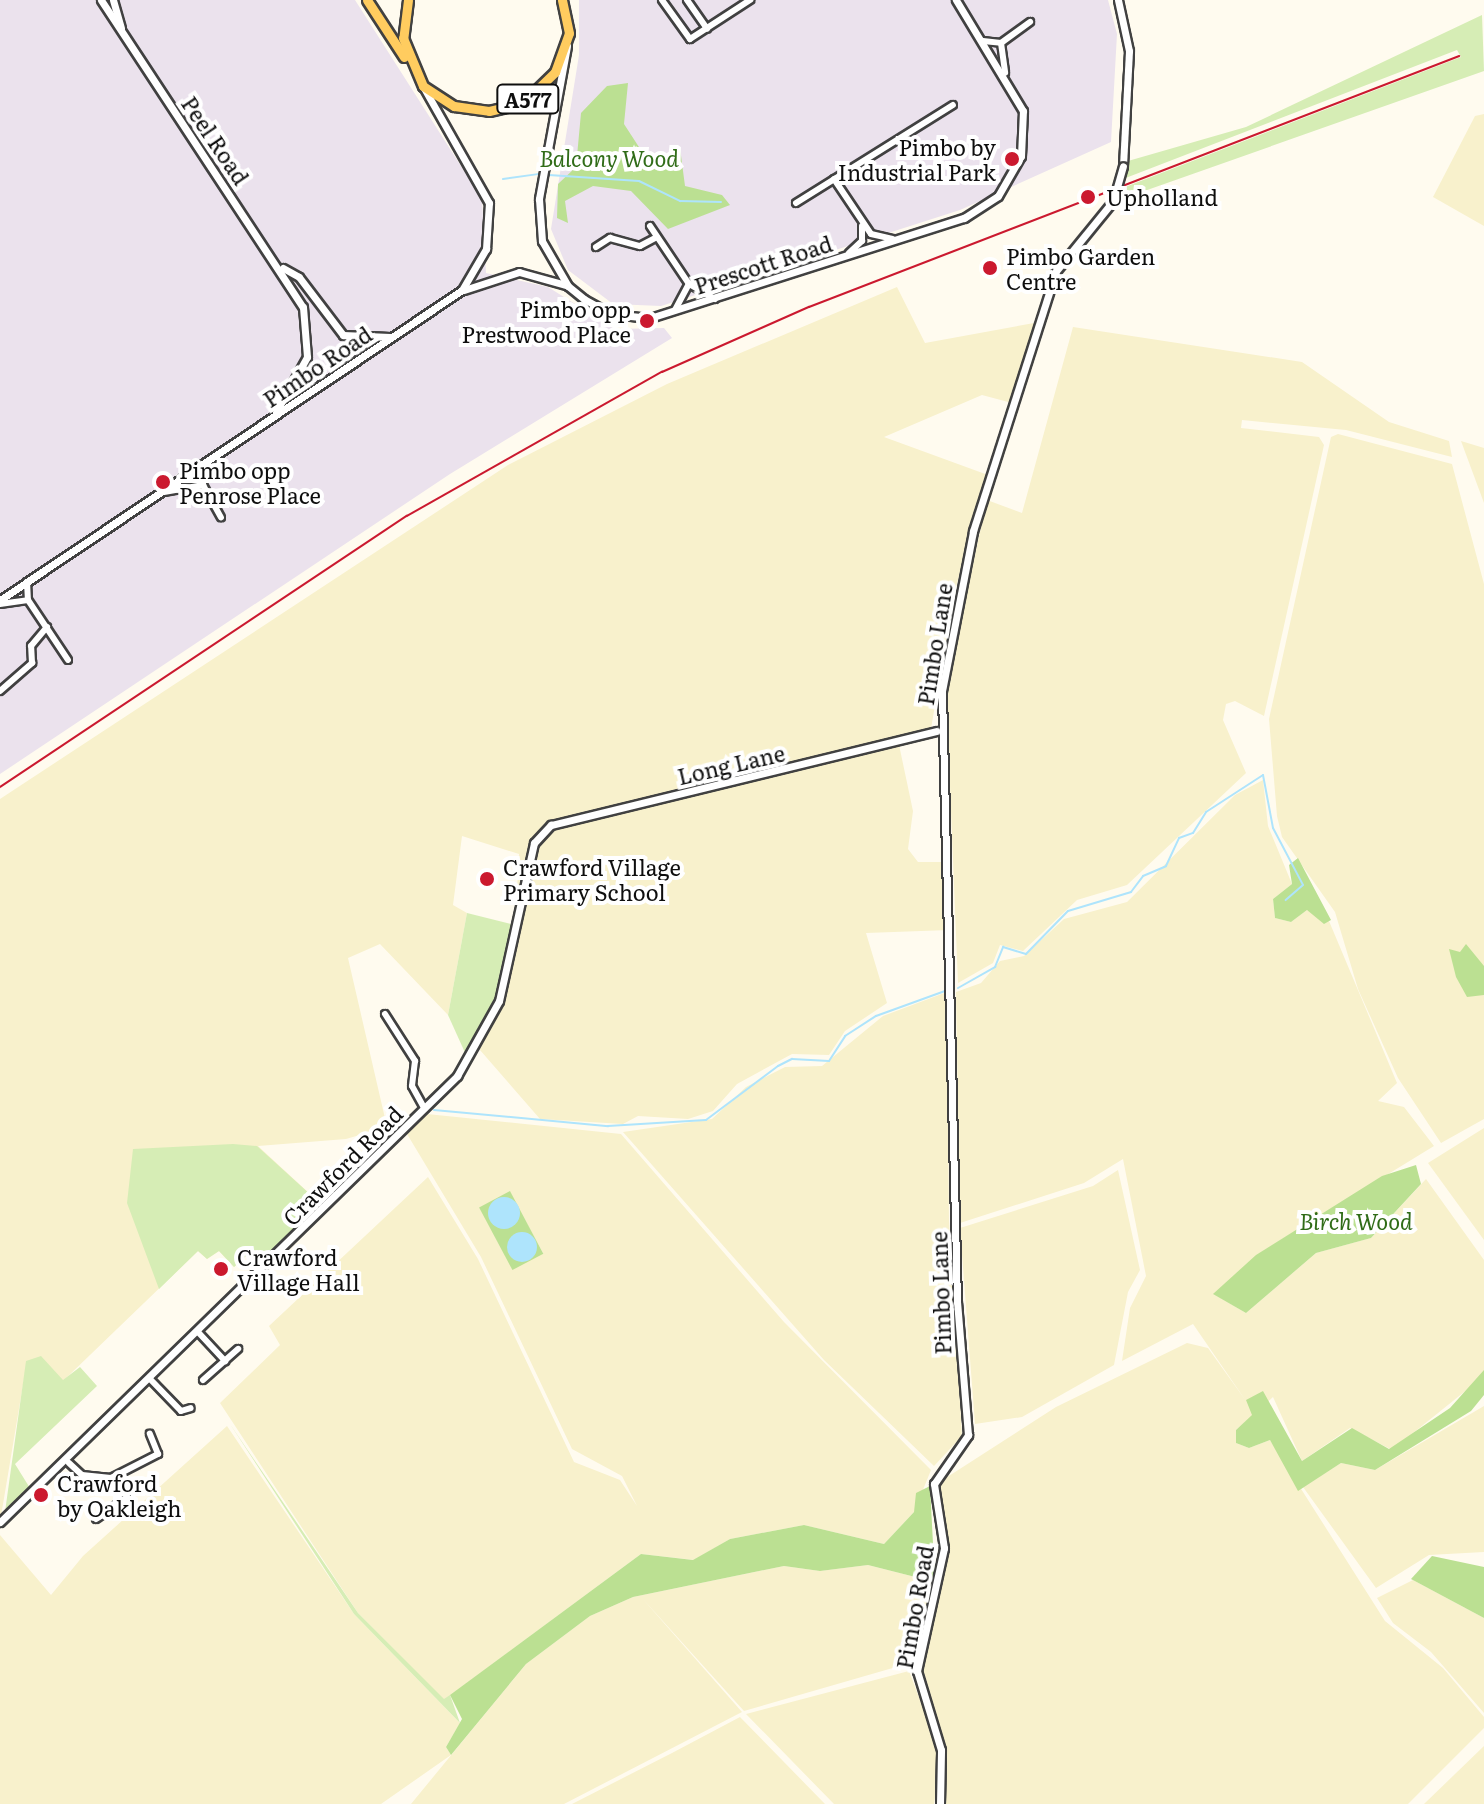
<!DOCTYPE html>
<style>
body{margin:0}
#map{position:relative;width:1484px;height:1804px;overflow:hidden;background:#fffbef;font-family:Literata,serif}
div>[style]{position:absolute}
.industrial>*{inset:0;background:#ebe2ed}
.farmland>*{inset:0;background:#f8f1cc}
.green>*{inset:0;background:#d6edb5}
.forest>*{inset:0;background:#bbe092;transform-origin:0 0}
.water>*{inset:0;background:#aee4fc}
.round{border-radius:50%}
.stream>*{height:2px;margin:-1px;padding:0 1px;transform-origin:1px;border-radius:1px;background:#aee4fc}
.roads{filter:drop-shadow(2px 0 #414141) drop-shadow(-2px 0 #414141) drop-shadow(0 2px #414141) drop-shadow(0 -2px #414141)}
.minor>*{height:6px;margin:-3px;padding:0 3px;transform-origin:3px;border-radius:3px;background:#fff}
.tertiary>*{height:7px;margin:-3.5px;padding:0 3.5px;transform-origin:3.5px;border-radius:3.5px;background:#fff}
.primary>*{height:9px;margin:-4.5px;padding:0 4.5px;transform-origin:4.5px;border-radius:4.5px;background:#ffcc5f}
.rail>*{height:2px;margin:-1px;padding:0 1px;transform-origin:1px;border-radius:1px;background:#cb192f}
.bridges{filter:drop-shadow(2px 0 #414141) drop-shadow(-2px 0 #414141) drop-shadow(0 2px #414141) drop-shadow(0 -2px #414141)}
.tertiary-bridge>*{height:7px;margin:-3.5px;padding:0 3.5px;transform-origin:3.5px;border-radius:3.5px;background:#fff}
.dots>*{width:22px;height:22px;translate:-50% -50%;box-sizing:border-box;border:4px solid #fff;border-radius:50%}
span{translate:-50% -50%;white-space:nowrap;text-align:center;line-height:1.15;-webkit-text-stroke:8px #fff;paint-order:stroke}
.shield-label span{padding:2px 6px;background:#fff;border:2px solid;border-radius:6px;-webkit-text-stroke-width:0}
.shield-label{font-size:20px;color:#0e0e0e;font-weight:700}
.street-label{font-size:22px;color:#0e0e0e}
.poi-label{font-size:22px;color:#0e0e0e}
.right{translate:-100% -50%;text-align:right}
.left{translate:0 -50%;text-align:left}
.park-label{font-size:22px;color:#306c18;font-style:italic}
</style>
<div id="map">
<div class="industrial">
<div style="clip-path:polygon(0 0,355px 0,482px 199px,486px 273px,548px 287px,615px 329px,664px 328px,672px 338px,450px 474px,0 774px)"></div>
<div style="clip-path:polygon(579px 0,1108px 0,1117px 34px,1111px 142px,960px 210px,661px 306px,613px 304px,568px 270px,551px 229px,579px 55px)"></div>
</div>
<div class="farmland">
<div style="clip-path:polygon(1484px 114px,1484px 226px,1433px 197px,1475px 116px)"></div>
<div style="clip-path:polygon(897px 287px,925px 343px,1034px 323px,1012px 403px,982px 395px,884px 437px,988px 475px,953px 597px,931px 729px,898px 740px,913px 811px,908px 849px,918px 862px,945px 862px,949px 930px,866px 933px,887px 1003px,845px 1031px,829px 1055px,792px 1054px,737px 1084px,713px 1111px,688px 1119px,638px 1116px,623px 1124px,540px 1119px,473px 1042px,515px 925px,519px 854px,462px 836px,453px 905px,467px 913px,448px 1015px,380px 944px,348px 958px,387px 1127px,346px 1139px,258px 1146px,323px 1206px,262px 1267px,248px 1254px,234px 1267px,219px 1251px,207px 1259px,198px 1251px,63px 1381px,27px 1361px,0 1522px,0 799px,508px 465px,667px 384px)"></div>
<div style="clip-path:polygon(1073px 327px,1302px 362px,1389px 422px,1449px 441px,1452px 457px,1346px 430px,1242px 420px,1241px 428px,1319px 437px,1324px 445px,1264px 716px,1235px 701px,1226px 704px,1223px 720px,1246px 773px,1127px 885px,1077px 900px,1023px 951px,1000px 945px,993px 963px,958px 983px,946px 688px,987px 500px,1022px 513px)"></div>
<div style="clip-path:polygon(1338px 434px,1452px 464px,1484px 584px,1484px 1119px,1441px 1143px,1398px 1078px,1358px 989px,1335px 912px,1282px 837px,1277px 816px,1269px 719px,1331px 437px)"></div>
<div style="clip-path:polygon(1461px 441px,1484px 448px,1484px 503px)"></div>
<div style="clip-path:polygon(1263px 780px,1268px 826px,1292px 884px,1273px 899px,1275px 918px,1291px 922px,1307px 910px,1329px 921px,1397px 1083px,1378px 1101px,1404px 1107px,1434px 1146px,1279px 1241px,1214px 1294px,1246px 1313px,1316px 1253px,1371px 1238px,1426px 1179px,1484px 1260px,1484px 1376px,1392px 1450px,1350px 1428px,1302px 1461px,1273px 1397px,1236px 1430px,1236px 1443px,1249px 1448px,1270px 1440px,1385px 1621px,1443px 1668px,1484px 1717px,1484px 1728px,1408px 1804px,937px 1804px,940px 1768px,934px 1804px,834px 1804px,746px 1714px,909px 1671px,934px 1737px,930px 1720px,937px 1717px,922px 1666px,948px 1546px,938px 1483px,1056px 1407px,1187px 1343px,1208px 1348px,1246px 1401px,1193px 1324px,1122px 1361px,1130px 1308px,1146px 1276px,1123px 1159px,1084px 1183px,960px 1223px,956px 992px,981px 983px,1000px 961px,1024px 956px,1064px 919px,1127px 902px,1235px 795px)"></div>
<div style="clip-path:polygon(947px 992px,949px 1221px,962px 1436px,934px 1466px,824px 1360px,623px 1132px,712px 1119px,746px 1087px,785px 1067px,822px 1066px,883px 1016px)"></div>
<div style="clip-path:polygon(evenodd,427px 1114px,621px 1134px,784px 1322px,931px 1470px,914px 1512px,884px 1544px,804px 1525px,730px 1539px,694px 1560px,641px 1554px,444px 1700px,358px 1613px,220px 1403px,280px 1345px,269px 1326px,428px 1177px,478px 1259px,574px 1462px,620px 1480px,637px 1506px,622px 1476px,572px 1449px,481px 1257px,407px 1134px,427px 1114px,509px 1191px,543px 1253px,512px 1266px,509px 1191px)"></div>
<div style="clip-path:polygon(1484px 1128px,1484px 1240px,1428px 1163px)"></div>
<div style="clip-path:polygon(1118px 1170px,1140px 1270px,1128px 1292px,1114px 1365px,1022px 1417px,975px 1424px,960px 1228px,1093px 1186px)"></div>
<div style="clip-path:polygon(1484px 1406px,1484px 1552px,1429px 1555px,1376px 1588px,1303px 1487px,1341px 1463px,1375px 1470px)"></div>
<div style="clip-path:polygon(227px 1426px,354px 1614px,460px 1723px,446px 1747px,451px 1755px,381px 1804px,0 1804px,0 1535px,51px 1595px,83px 1556px)"></div>
<div style="clip-path:polygon(868px 1565px,935px 1582px,910px 1663px,744px 1711px,642px 1598px,742px 1712px,564px 1804px,411px 1804px,526px 1664px,590px 1616px,633px 1597px,784px 1566px,820px 1571px)"></div>
<div style="clip-path:polygon(1413px 1580px,1484px 1618px,1484px 1713px,1431px 1652px,1393px 1623px,1377px 1598px)"></div>
<div style="clip-path:polygon(740px 1717px,825px 1804px,572px 1804px,672px 1753px)"></div>
<div style="clip-path:polygon(1484px 1746px,1484px 1804px,1424px 1804px)"></div>
</div>
<div class="green">
<div style="clip-path:polygon(1482px 15px,1484px 71px,1116px 201px,1120px 189px,1461px 57px,1457px 50px,1123px 179px,1128px 161px,1246px 127px)"></div>
<div style="clip-path:polygon(467px 913px,515px 925px,496px 1000px,467px 1057px,448px 1015px)"></div>
<div style="clip-path:polygon(233px 1144px,257px 1146px,323px 1206px,262px 1267px,248px 1254px,234px 1267px,219px 1251px,207px 1259px,198px 1251px,159px 1289px,127px 1203px,133px 1149px)"></div>
<div style="clip-path:polygon(41px 1356px,63px 1380px,80px 1367px,97px 1386px,15px 1464px,33px 1493px,4px 1519px,26px 1361px)"></div>
<div style="clip-path:polygon(230px 1424px,358px 1613px,444px 1699px,450px 1695px,460px 1723px,354px 1614px)"></div>
</div>
<div class="forest">
<div style="clip-path:polygon(628px 83px,624px 124px,650px 164px,680px 148px,685px 186px,722px 195px,730px 205px,668px 229px,631px 191px,593px 186px,565px 201px,568px 223px,557px 218px,558px 184px,576px 167px,581px 113px,607px 86px)"></div>
<div style="clip-path:polygon(1298px 858px,1331px 920px,1324px 924px,1307px 910px,1291px 922px,1275px 918px,1273px 899px,1292px 884px,1289px 865px)"></div>
<div style="clip-path:polygon(1466px 944px,1484px 966px,1484px 995px,1467px 997px,1456px 977px,1449px 949px,1460px 952px)"></div>
<div style="clip-path:polygon(1416px 1165px,1421px 1184px,1371px 1238px,1316px 1253px,1246px 1313px,1213px 1294px,1256px 1255px,1382px 1176px)"></div>
<div style="left:510px;top:1191px;width:71px;height:35px;rotate:62deg"></div>
<div style="clip-path:polygon(1484px 1370px,1484px 1395px,1471px 1411px,1375px 1470px,1341px 1463px,1298px 1491px,1270px 1440px,1249px 1448px,1236px 1443px,1236px 1430px,1252px 1415px,1246px 1400px,1263px 1391px,1302px 1461px,1352px 1428px,1389px 1449px,1450px 1408px)"></div>
<div style="clip-path:polygon(930px 1486px,935px 1582px,868px 1565px,820px 1571px,784px 1566px,633px 1597px,590px 1616px,526px 1664px,451px 1755px,446px 1747px,462px 1719px,450px 1695px,641px 1554px,693px 1560px,730px 1539px,804px 1525px,884px 1544px,914px 1512px,916px 1493px)"></div>
<div style="clip-path:polygon(1432px 1556px,1484px 1567px,1484px 1618px,1411px 1579px)"></div>
</div>
<div class="water">
<div class="round" style="left:488px;top:1197px;width:32px;height:32px"></div>
<div class="round" style="left:507px;top:1232px;width:30px;height:30px"></div>
</div>
<div class="stream">
<div style="left:549px;top:175px;width:90px;rotate:3.8deg"></div>
<div style="left:639px;top:181px;width:46px;rotate:26deg"></div>
<div style="left:680px;top:201px;width:41px;rotate:1.4deg"></div>
<div style="left:503px;top:179px;width:35px;rotate:-8deg"></div>
<div style="left:958px;top:988px;width:43px;rotate:-29.6deg"></div>
<div style="left:995px;top:967px;width:22px;rotate:-68deg"></div>
<div style="left:1003px;top:947px;width:24px;rotate:17deg"></div>
<div style="left:1026px;top:954px;width:60px;rotate:-45.7deg"></div>
<div style="left:1068px;top:911px;width:66px;rotate:-16.8deg"></div>
<div style="left:1131px;top:892px;width:20px;rotate:-53deg"></div>
<div style="left:1143px;top:876px;width:25px;rotate:-23deg"></div>
<div style="left:1166px;top:866px;width:31px;rotate:-65deg"></div>
<div style="left:1179px;top:838px;width:15px;rotate:-20deg"></div>
<div style="left:1193px;top:833px;width:25px;rotate:-58deg"></div>
<div style="left:1206px;top:812px;width:68px;rotate:-33deg"></div>
<div style="left:1263px;top:775px;width:54px;rotate:79.3deg"></div>
<div style="left:1273px;top:828px;width:64px;rotate:62.2deg"></div>
<div style="left:1303px;top:885px;width:23px;rotate:139deg"></div>
<div style="left:434px;top:1110px;width:175px;rotate:5.3deg"></div>
<div style="left:608px;top:1126px;width:98px;rotate:-3.5deg"></div>
<div style="left:706px;top:1120px;width:90px;rotate:-36.9deg"></div>
<div style="left:778px;top:1066px;width:16px;rotate:-27deg"></div>
<div style="left:792px;top:1059px;width:37px;rotate:3deg"></div>
<div style="left:829px;top:1061px;width:30px;rotate:-57deg"></div>
<div style="left:845px;top:1036px;width:37px;rotate:-33deg"></div>
<div style="left:876px;top:1016px;width:77px;rotate:-19.9deg"></div>
</div>
<div class="roads">
<div class="minor">
<div style="left:662px;top:0;width:48px;rotate:54.3deg"></div>
<div style="left:690px;top:39px;width:72px;rotate:-33deg"></div>
<div style="left:687px;top:0;width:35px;rotate:55deg"></div>
<div style="left:983px;top:41px;width:18px;rotate:6deg"></div>
<div style="left:1001px;top:43px;width:36px;rotate:-36deg"></div>
<div style="left:1001px;top:43px;width:30px;rotate:82deg"></div>
<div style="left:834px;top:179px;width:66px;rotate:56.1deg"></div>
<div style="left:871px;top:234px;width:22px;rotate:13deg"></div>
<div style="left:796px;top:203px;width:185px;rotate:-32deg"></div>
<div style="left:650px;top:226px;width:70px;rotate:56.1deg"></div>
<div style="left:689px;top:284px;width:30px;rotate:30deg"></div>
<div style="left:596px;top:247px;width:17px;rotate:-33deg"></div>
<div style="left:610px;top:238px;width:31px;rotate:15deg"></div>
<div style="left:640px;top:246px;width:19px;rotate:-28deg"></div>
<div style="left:849px;top:253px;width:18px;rotate:-43deg"></div>
<div style="left:862px;top:241px;width:15px;rotate:-90deg"></div>
<div style="left:675px;top:310px;width:30px;rotate:-62deg"></div>
<div style="left:202px;top:466px;width:19px;rotate:87deg"></div>
<div style="left:203px;top:485px;width:37px;rotate:61deg"></div>
<div style="left:164px;top:492px;width:40px;rotate:-10deg"></div>
<div style="left:27px;top:582px;width:18px;rotate:87deg"></div>
<div style="left:28px;top:600px;width:72px;rotate:56.3deg"></div>
<div style="left:0;top:604px;width:28px;rotate:-8deg"></div>
<div style="left:0;top:691px;width:43px;rotate:-41.2deg"></div>
<div style="left:32px;top:663px;width:17px;rotate:-93deg"></div>
<div style="left:31px;top:646px;width:25px;rotate:-50deg"></div>
<div style="left:385px;top:1014px;width:56px;rotate:57.4deg"></div>
<div style="left:415px;top:1061px;width:25px;rotate:97deg"></div>
<div style="left:412px;top:1086px;width:26px;rotate:61deg"></div>
<div style="left:198px;top:1332px;width:40px;rotate:47deg"></div>
<div style="left:151px;top:1380px;width:43px;rotate:45.9deg"></div>
<div style="left:181px;top:1411px;width:10px;rotate:-17deg"></div>
<div style="left:203px;top:1380px;width:47px;rotate:-41.5deg"></div>
<div style="left:69px;top:1463px;width:18px;rotate:43deg"></div>
<div style="left:82px;top:1475px;width:29px;rotate:6deg"></div>
<div style="left:111px;top:1478px;width:53px;rotate:-27.1deg"></div>
<div style="left:158px;top:1454px;width:22px;rotate:-112deg"></div>
<div style="left:96px;top:1519px;width:38px;rotate:-35deg"></div>
<div style="left:127px;top:1497px;width:24px;rotate:-118deg"></div>
</div>
<div class="tertiary">
<div style="left:101px;top:0;width:367px;rotate:56.7deg"></div>
<div style="left:303px;top:307px;width:50px;rotate:85.4deg"></div>
<div style="left:307px;top:357px;width:63px;rotate:119.4deg"></div>
<div style="left:113px;top:0;width:29px;rotate:74deg"></div>
<div style="left:1118px;top:0;width:52px;rotate:77.8deg"></div>
<div style="left:1129px;top:51px;width:115px;rotate:93deg"></div>
<div style="left:567px;top:46px;width:156px;rotate:100.4deg"></div>
<div style="left:539px;top:199px;width:42px;rotate:85.9deg"></div>
<div style="left:542px;top:241px;width:52px;rotate:60deg"></div>
<div style="left:568px;top:286px;width:21px;rotate:39deg"></div>
<div style="left:584px;top:299px;width:31px;rotate:29deg"></div>
<div style="left:611px;top:314px;width:39px;rotate:6deg"></div>
<div style="left:650px;top:318px;width:330px;rotate:-17.7deg"></div>
<div style="left:964px;top:218px;width:40px;rotate:-32.9deg"></div>
<div style="left:998px;top:196px;width:46px;rotate:-60.1deg"></div>
<div style="left:1021px;top:156px;width:45px;rotate:-87.5deg"></div>
<div style="left:1023px;top:111px;width:130px;rotate:-121.1deg"></div>
<div style="left:283px;top:268px;width:18px;rotate:29deg"></div>
<div style="left:299px;top:277px;width:73px;rotate:52.8deg"></div>
<div style="left:343px;top:335px;width:47px;rotate:2.4deg"></div>
<div style="left:464px;top:290px;width:58px;rotate:-18.1deg"></div>
<div style="left:519px;top:272px;width:49px;rotate:15.5deg"></div>
<div style="left:0;top:600px;width:556px;rotate:-33.86deg"></div>
<div style="left:462px;top:290px;width:48px;rotate:-59.7deg"></div>
<div style="left:486px;top:249px;width:46px;rotate:-86.3deg"></div>
<div style="left:489px;top:203px;width:132px;rotate:-119.5deg"></div>
<div style="left:0;top:1522px;width:639px;rotate:-44.3deg"></div>
<div style="left:457px;top:1076px;width:86px;rotate:-60.8deg"></div>
<div style="left:499px;top:1001px;width:162px;rotate:-77.5deg"></div>
<div style="left:534px;top:843px;width:25px;rotate:-47deg"></div>
<div style="left:551px;top:825px;width:397px;rotate:-13.7deg"></div>
<div style="left:940px;top:1804px;width:54px;rotate:-88.9deg"></div>
<div style="left:941px;top:1750px;width:83px;rotate:-106.9deg"></div>
<div style="left:917px;top:1671px;width:126px;rotate:-77.6deg"></div>
<div style="left:944px;top:1548px;width:65px;rotate:-98.9deg"></div>
<div style="left:934px;top:1484px;width:60px;rotate:-55.2deg"></div>
<div style="left:968px;top:1435px;width:133px;rotate:-94.7deg"></div>
<div style="left:957px;top:1302px;width:611px;rotate:-91.41deg"></div>
<div style="left:942px;top:691px;width:163px;rotate:-79deg"></div>
<div style="left:973px;top:531px;width:273px;rotate:-72.3deg"></div>
<div style="left:1056px;top:271px;width:90px;rotate:-50.8deg"></div>
</div>
<div class="primary">
<div style="left:367px;top:0;width:68px;rotate:57deg"></div>
<div style="left:408px;top:0;width:38px;rotate:97deg"></div>
<div style="left:403px;top:38px;width:52px;rotate:67.4deg"></div>
<div style="left:423px;top:86px;width:37px;rotate:33deg"></div>
<div style="left:454px;top:106px;width:35px;rotate:8deg"></div>
<div style="left:489px;top:111px;width:35px;rotate:-13deg"></div>
<div style="left:523px;top:103px;width:45px;rotate:-44.1deg"></div>
<div style="left:555px;top:72px;width:41px;rotate:-70.3deg"></div>
<div style="left:569px;top:33px;width:34px;rotate:-102deg"></div>
</div>
</div>
<div class="rail">
<div style="left:0;top:787px;width:489px;rotate:-33.7deg"></div>
<div style="left:407px;top:516px;width:293px;rotate:-29.5deg"></div>
<div style="left:662px;top:372px;width:161px;rotate:-23.9deg"></div>
<div style="left:809px;top:307px;width:697px;rotate:-21.11deg"></div>
</div>
<div class="bridges">
<div class="tertiary-bridge">
<div style="left:1113px;top:201px;width:36px;rotate:-74deg"></div>
</div>
</div>
<div class="dots">
<div style="left:1012px;top:159px;background:#cb192f"></div>
<div style="left:1088px;top:197px;background:#cb192f"></div>
<div style="left:990px;top:268px;background:#cb192f"></div>
<div style="left:647px;top:321px;background:#cb192f"></div>
<div style="left:163px;top:482px;background:#cb192f"></div>
<div style="left:487px;top:879px;background:#cb192f"></div>
<div style="left:221px;top:1269px;background:#cb192f"></div>
<div style="left:41px;top:1495px;background:#cb192f"></div>
</div>
<div class="shield-label">
<span style="left:528px;top:99px">A577</span>
</div>
<div class="street-label">
<span style="left:216px;top:140px;rotate:56deg">Peel Road</span>
<span style="left:763px;top:264px;rotate:-18deg">Prescott Road</span>
<span style="left:317px;top:366px;rotate:-34deg">Pimbo Road</span>
<span style="left:934px;top:644px;rotate:-81deg">Pimbo Lane</span>
<span style="left:731px;top:764px;rotate:-13deg">Long Lane</span>
<span style="left:342px;top:1165px;rotate:-45deg">Crawford Road</span>
<span style="left:940px;top:1293px;rotate:-92deg">Pimbo Lane</span>
<span style="left:914px;top:1607px;rotate:-80deg">Pimbo Road</span>
</div>
<div class="poi-label">
<span class="right" style="left:996px;top:159px">Pimbo by<br>Industrial Park</span>
<span class="left" style="left:1106px;top:197px">Upholland</span>
<span class="left" style="left:1006px;top:268px">Pimbo Garden<br>Centre</span>
<span class="right" style="left:631px;top:321px">Pimbo opp<br>Prestwood Place</span>
<span class="left" style="left:179px;top:482px">Pimbo opp<br>Penrose Place</span>
<span class="left" style="left:503px;top:879px">Crawford Village<br>Primary School</span>
<span class="left" style="left:237px;top:1269px">Crawford<br>Village Hall</span>
<span class="left" style="left:57px;top:1495px">Crawford<br>by Oakleigh</span>
</div>
<div class="park-label">
<span style="left:609px;top:158px">Balcony Wood</span>
<span style="left:1356px;top:1221px">Birch Wood</span>
</div>
</div>
